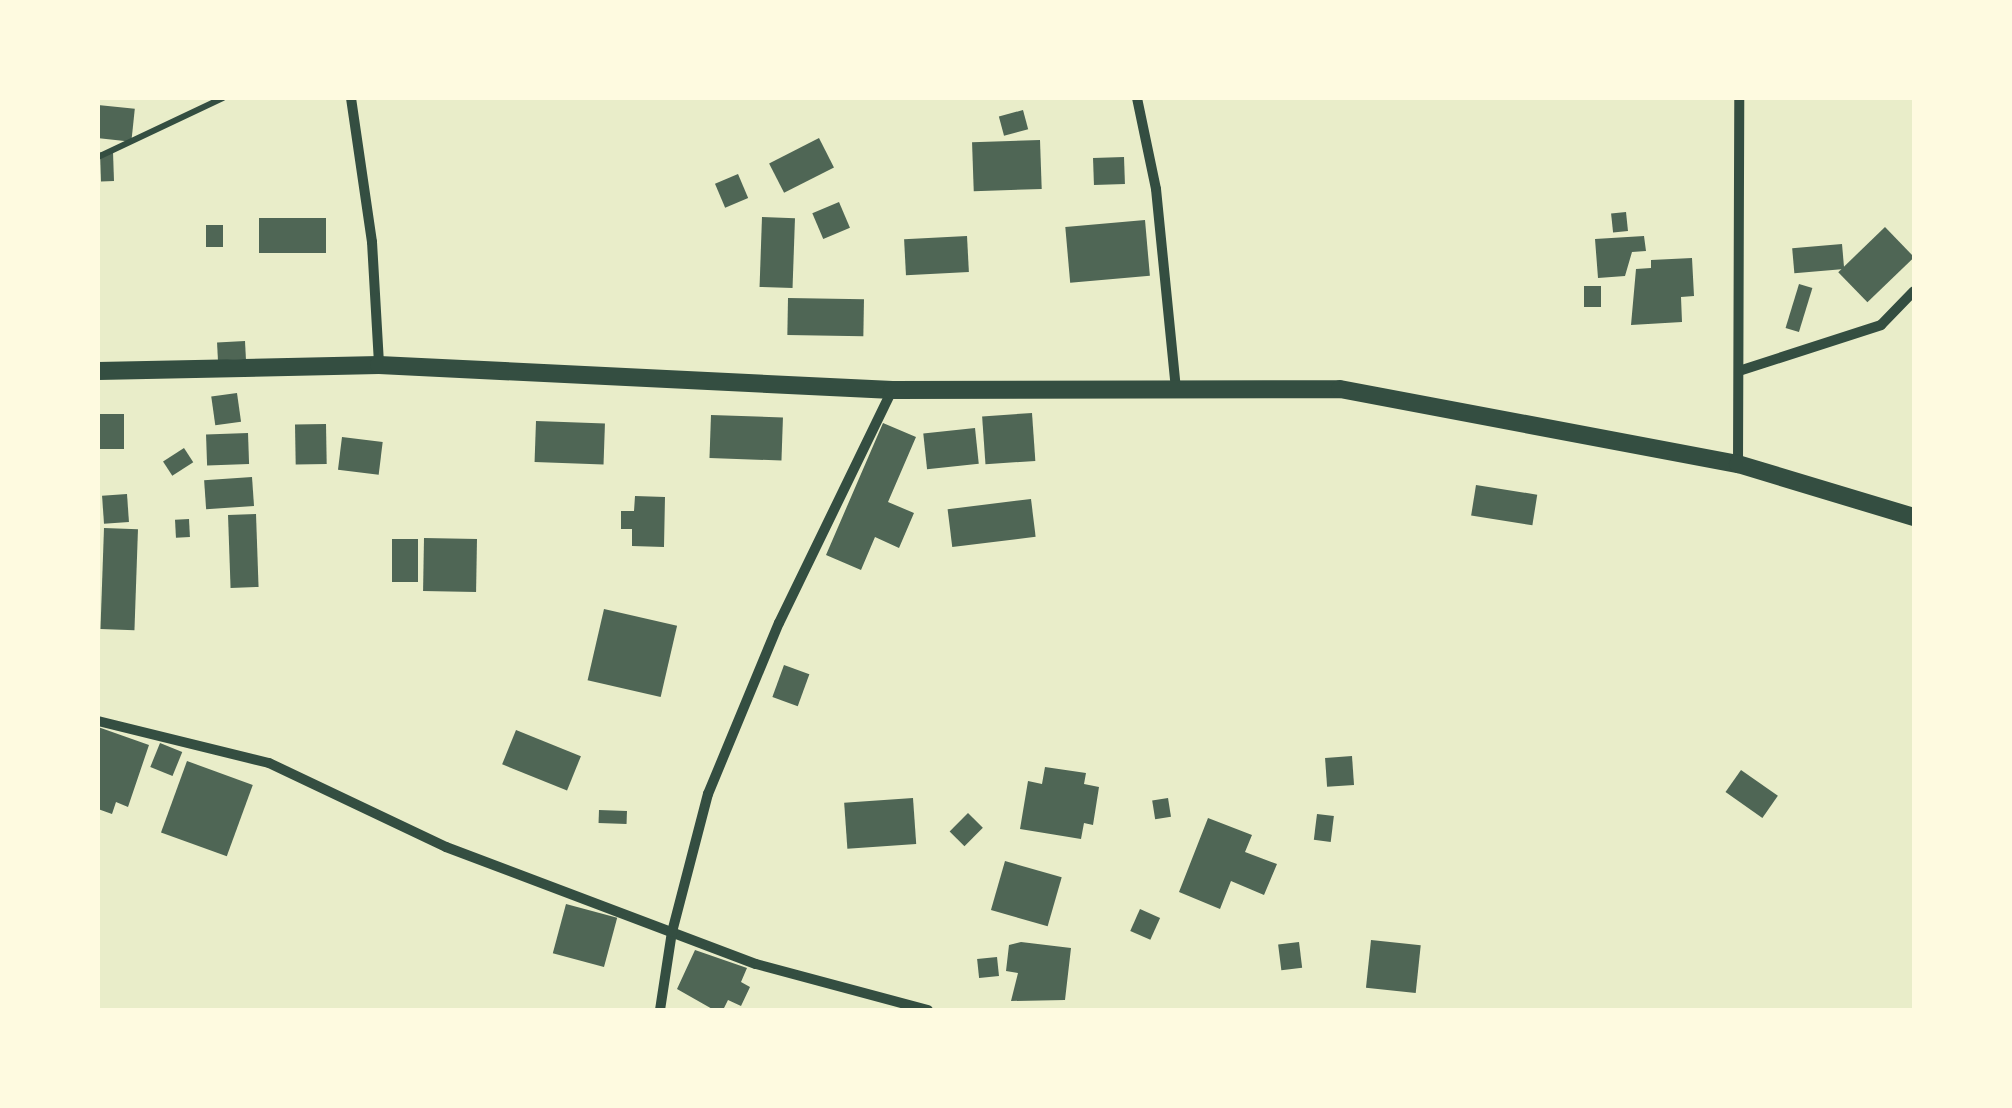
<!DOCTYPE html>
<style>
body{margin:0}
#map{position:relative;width:2012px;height:1108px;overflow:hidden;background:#e9edc9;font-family:"PT Serif",serif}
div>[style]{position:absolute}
.building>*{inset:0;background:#4f6655;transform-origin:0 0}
.path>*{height:6px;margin:-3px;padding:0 3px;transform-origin:3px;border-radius:3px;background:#344e41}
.minor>*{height:10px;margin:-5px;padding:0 5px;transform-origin:5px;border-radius:5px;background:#344e41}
.tertiary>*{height:18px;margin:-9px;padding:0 9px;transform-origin:9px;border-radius:9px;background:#344e41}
span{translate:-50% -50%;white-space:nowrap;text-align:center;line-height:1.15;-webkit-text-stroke:9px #fefae0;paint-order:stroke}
.frame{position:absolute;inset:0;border:100px solid #fefae0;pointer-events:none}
</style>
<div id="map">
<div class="building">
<div style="left:98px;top:105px;width:37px;height:33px;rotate:6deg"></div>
<div style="left:1023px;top:110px;width:20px;height:25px;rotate:75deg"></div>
<div style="left:819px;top:138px;width:33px;height:56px;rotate:63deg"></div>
<div style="left:1040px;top:140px;width:49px;height:68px;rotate:88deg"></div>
<div style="left:113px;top:152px;width:29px;height:13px;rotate:88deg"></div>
<div style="left:1124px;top:157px;width:27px;height:31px;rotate:88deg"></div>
<div style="left:738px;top:174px;width:26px;height:25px;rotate:67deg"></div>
<div style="left:839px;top:202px;width:28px;height:29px;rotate:67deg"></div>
<div style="left:1626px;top:212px;width:19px;height:15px;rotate:84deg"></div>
<div style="left:762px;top:217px;width:33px;height:70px;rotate:2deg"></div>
<div style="left:326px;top:218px;width:35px;height:67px;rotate:90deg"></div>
<div style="left:1145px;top:220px;width:56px;height:80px;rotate:85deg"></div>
<div style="left:206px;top:225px;width:17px;height:22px"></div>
<div style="left:1885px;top:227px;width:42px;height:65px;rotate:46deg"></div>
<div style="left:967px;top:236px;width:36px;height:63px;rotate:87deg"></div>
<div style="clip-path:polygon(1644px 236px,1646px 251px,1632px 252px,1625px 276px,1598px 278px,1595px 239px)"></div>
<div style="left:1842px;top:244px;width:25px;height:50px;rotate:85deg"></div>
<div style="clip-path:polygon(1692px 258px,1694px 296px,1681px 297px,1682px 322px,1631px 325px,1636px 269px,1651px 268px,1651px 260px)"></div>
<div style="left:1799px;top:284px;width:14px;height:46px;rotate:17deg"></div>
<div style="left:1584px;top:286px;width:17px;height:21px"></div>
<div style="left:788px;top:298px;width:76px;height:37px;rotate:1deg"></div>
<div style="left:245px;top:341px;width:18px;height:28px;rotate:87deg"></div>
<div style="left:237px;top:393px;width:29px;height:26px;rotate:82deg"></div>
<div style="left:1032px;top:413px;width:48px;height:50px;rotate:86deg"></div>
<div style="left:98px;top:414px;width:26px;height:35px"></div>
<div style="left:711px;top:415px;width:72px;height:43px;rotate:2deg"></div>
<div style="left:536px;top:421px;width:69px;height:41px;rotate:2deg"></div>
<div style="clip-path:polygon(883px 423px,916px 437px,888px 502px,914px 513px,899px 548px,875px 537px,861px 570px,826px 555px)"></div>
<div style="left:326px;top:424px;width:40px;height:31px;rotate:89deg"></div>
<div style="left:975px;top:428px;width:36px;height:52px;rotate:84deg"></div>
<div style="left:248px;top:433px;width:31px;height:42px;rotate:88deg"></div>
<div style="left:342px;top:437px;width:41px;height:33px;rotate:7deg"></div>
<div style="left:184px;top:448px;width:17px;height:25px;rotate:57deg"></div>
<div style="left:252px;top:477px;width:29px;height:48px;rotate:86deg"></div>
<div style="left:1476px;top:485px;width:62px;height:31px;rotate:9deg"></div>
<div style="left:127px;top:494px;width:28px;height:25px;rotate:86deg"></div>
<div style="clip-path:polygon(635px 496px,665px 497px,664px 547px,632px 546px,632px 529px,621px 529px,621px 511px,634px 511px)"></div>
<div style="left:1031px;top:499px;width:38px;height:84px;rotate:83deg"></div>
<div style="left:256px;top:514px;width:73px;height:28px;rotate:88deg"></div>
<div style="left:189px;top:519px;width:18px;height:14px;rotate:87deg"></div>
<div style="left:104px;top:528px;width:34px;height:101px;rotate:2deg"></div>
<div style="left:424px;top:538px;width:53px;height:53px;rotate:1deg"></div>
<div style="left:418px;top:539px;width:43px;height:26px;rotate:90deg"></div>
<div style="left:604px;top:609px;width:75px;height:73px;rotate:13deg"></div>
<div style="left:784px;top:665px;width:27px;height:34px;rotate:20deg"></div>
<div style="clip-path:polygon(98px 727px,149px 745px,128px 807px,116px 802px,112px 814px,98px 809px)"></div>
<div style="left:516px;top:730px;width:70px;height:37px;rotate:22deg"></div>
<div style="left:160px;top:743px;width:24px;height:26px;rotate:22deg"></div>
<div style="left:1352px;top:756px;width:29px;height:27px;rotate:86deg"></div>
<div style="left:187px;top:761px;width:70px;height:76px;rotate:20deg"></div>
<div style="clip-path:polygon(1045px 767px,1086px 773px,1084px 784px,1099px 787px,1093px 825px,1084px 823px,1081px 839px,1020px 829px,1028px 781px,1042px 784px)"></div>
<div style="left:1741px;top:770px;width:45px;height:27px;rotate:35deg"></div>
<div style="left:913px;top:798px;width:46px;height:69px;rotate:86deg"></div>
<div style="left:1168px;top:798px;width:19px;height:16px;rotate:81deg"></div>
<div style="left:599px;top:810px;width:28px;height:13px;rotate:2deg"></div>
<div style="left:968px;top:813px;width:21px;height:26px;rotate:45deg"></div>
<div style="left:1317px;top:814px;width:17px;height:26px;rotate:7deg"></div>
<div style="clip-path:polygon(1208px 818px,1252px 835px,1245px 852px,1277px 864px,1264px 895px,1231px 881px,1220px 909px,1179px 892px)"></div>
<div style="left:1005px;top:861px;width:59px;height:51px;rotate:16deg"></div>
<div style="left:566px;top:904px;width:53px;height:51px;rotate:15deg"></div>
<div style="left:1140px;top:909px;width:22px;height:24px;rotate:24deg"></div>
<div style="left:1371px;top:940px;width:50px;height:48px;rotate:6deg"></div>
<div style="clip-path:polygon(1021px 942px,1071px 948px,1065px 1000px,1011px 1001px,1018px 973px,1006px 971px,1009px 945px)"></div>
<div style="left:1299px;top:942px;width:26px;height:21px;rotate:83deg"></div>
<div style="clip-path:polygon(695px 950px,747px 968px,741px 982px,750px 987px,741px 1006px,728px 1000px,723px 1010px,714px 1010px,677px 989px)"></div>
<div style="left:997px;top:957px;width:19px;height:20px;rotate:84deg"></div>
</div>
<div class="path">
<div style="left:98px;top:157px;width:138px;rotate:-25.3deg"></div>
</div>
<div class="minor">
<div style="left:351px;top:98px;width:146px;rotate:81.7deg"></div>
<div style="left:372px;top:242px;width:123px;rotate:86.7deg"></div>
<div style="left:1137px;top:98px;width:93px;rotate:78.2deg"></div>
<div style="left:1156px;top:189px;width:201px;rotate:84.3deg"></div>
<div style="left:1742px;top:370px;width:146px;rotate:-17.9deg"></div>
<div style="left:1881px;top:325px;width:47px;rotate:-45.9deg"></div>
<div style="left:1738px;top:464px;width:366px;rotate:-89.8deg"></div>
<div style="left:98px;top:721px;width:176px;rotate:13.8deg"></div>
<div style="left:269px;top:763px;width:196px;rotate:25.4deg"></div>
<div style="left:446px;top:847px;width:331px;rotate:20.7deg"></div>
<div style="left:756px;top:964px;width:178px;rotate:15deg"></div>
<div style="left:660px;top:1010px;width:79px;rotate:-81.3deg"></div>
<div style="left:672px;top:932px;width:143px;rotate:-75.4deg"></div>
<div style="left:708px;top:794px;width:185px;rotate:-67.5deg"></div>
<div style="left:779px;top:623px;width:259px;rotate:-64.1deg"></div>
</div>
<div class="tertiary">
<div style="left:98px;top:371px;width:281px;rotate:-1.2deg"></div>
<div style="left:379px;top:365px;width:514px;rotate:2.79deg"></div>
<div style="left:892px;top:390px;width:448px;rotate:-0.1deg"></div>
<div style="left:1340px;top:389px;width:405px;rotate:10.7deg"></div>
<div style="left:1738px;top:464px;width:184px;rotate:16.8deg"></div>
</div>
<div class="frame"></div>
</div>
